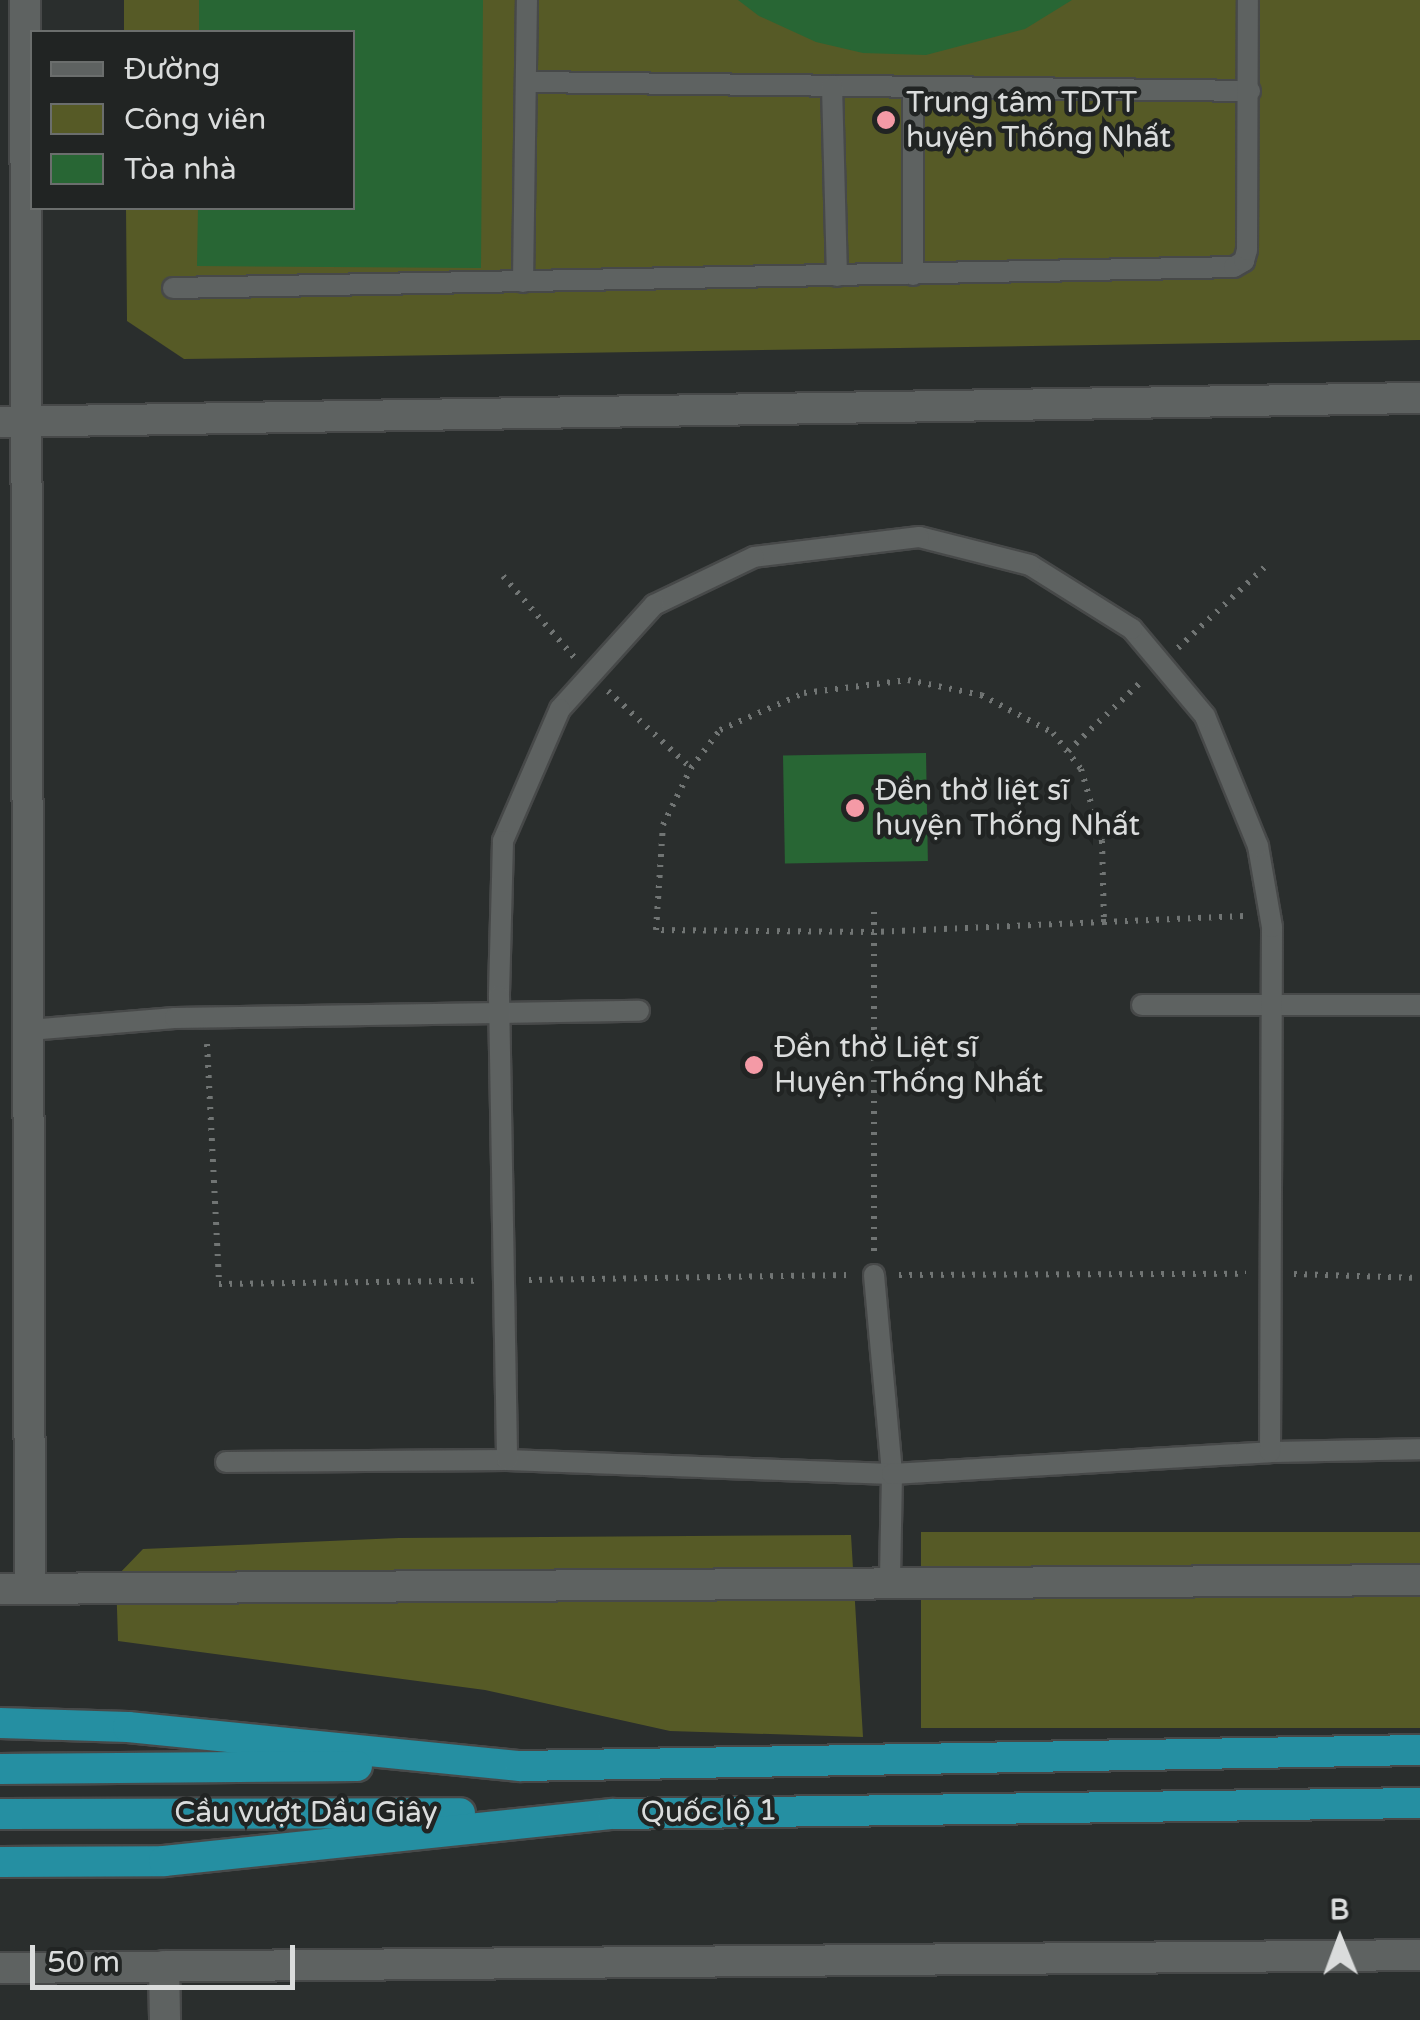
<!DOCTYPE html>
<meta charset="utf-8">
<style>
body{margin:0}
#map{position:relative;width:1420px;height:2020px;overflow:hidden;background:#2a2e2d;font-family:"Varela Round",sans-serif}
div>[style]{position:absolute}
.green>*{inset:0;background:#565a26;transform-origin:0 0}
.building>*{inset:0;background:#286634;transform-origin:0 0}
.path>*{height:6px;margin-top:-3px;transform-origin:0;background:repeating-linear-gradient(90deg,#717574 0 2.5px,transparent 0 10.5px)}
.roads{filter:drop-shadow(2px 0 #474949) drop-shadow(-2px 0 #474949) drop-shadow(0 2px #474949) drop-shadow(0 -2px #474949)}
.service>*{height:20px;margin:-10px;padding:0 10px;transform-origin:10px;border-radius:10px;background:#5e6261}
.minor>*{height:30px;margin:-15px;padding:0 15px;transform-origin:15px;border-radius:15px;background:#5e6261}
.trunk>*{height:30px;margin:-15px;padding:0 15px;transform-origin:15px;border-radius:15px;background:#258fa2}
.dots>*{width:28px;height:28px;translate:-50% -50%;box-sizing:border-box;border:5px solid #212423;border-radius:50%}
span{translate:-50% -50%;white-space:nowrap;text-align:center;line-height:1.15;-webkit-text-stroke:9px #212423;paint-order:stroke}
.poi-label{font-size:30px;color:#dadcdc}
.left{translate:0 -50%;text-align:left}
.street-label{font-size:30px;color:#dadcdc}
.legend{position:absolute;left:30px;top:30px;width:325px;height:180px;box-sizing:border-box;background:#212423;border:2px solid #6b6e6d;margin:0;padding:12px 18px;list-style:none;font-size:30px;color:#dadcdc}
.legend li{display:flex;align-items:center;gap:20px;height:50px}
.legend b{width:50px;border:2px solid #6b6e6d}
.north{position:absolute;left:1290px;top:1890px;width:100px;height:100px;-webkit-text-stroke:8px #212423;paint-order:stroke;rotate:359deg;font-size:28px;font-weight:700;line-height:40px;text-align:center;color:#dadcdc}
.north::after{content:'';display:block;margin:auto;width:35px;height:45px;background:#dadcdc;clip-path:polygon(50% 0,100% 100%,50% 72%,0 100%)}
.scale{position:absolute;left:30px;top:1945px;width:265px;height:45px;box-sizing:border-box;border:5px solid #dadcdc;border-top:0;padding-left:12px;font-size:30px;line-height:35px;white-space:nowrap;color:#dadcdc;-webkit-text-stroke:8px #212423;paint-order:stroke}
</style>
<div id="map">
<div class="green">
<div style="clip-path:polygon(124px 0,1420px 0,1420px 340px,184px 359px,127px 321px,126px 208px,352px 208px,352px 32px,124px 32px)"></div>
<div style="left:1420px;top:1532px;width:196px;height:499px;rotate:90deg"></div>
<div style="clip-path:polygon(851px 1535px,863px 1737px,670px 1731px,485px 1690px,118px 1641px,116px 1577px,143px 1549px,399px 1538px)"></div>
</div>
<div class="building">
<div style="clip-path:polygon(199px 0,483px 0,481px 268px,197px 266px,198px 208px,352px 208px,352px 32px,199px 32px)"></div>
<div style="clip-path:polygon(738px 0,1072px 0,1025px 29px,926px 55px,863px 53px,816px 42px,759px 16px)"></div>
<div style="left:926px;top:753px;width:108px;height:143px;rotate:89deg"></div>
</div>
<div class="path">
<div style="left:503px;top:576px;width:108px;rotate:48.8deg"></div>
<div style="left:1178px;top:648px;width:122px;rotate:-43deg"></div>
<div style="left:608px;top:691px;width:113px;rotate:42.9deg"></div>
<div style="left:1068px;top:751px;width:103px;rotate:-43.4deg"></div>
<div style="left:874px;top:912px;width:339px;rotate:90deg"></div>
<div style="left:1104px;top:922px;width:230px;rotate:177.5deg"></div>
<div style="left:874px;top:932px;width:218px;rotate:-179.5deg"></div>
<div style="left:656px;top:930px;width:105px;rotate:-86.2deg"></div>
<div style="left:663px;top:825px;width:64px;rotate:-63.8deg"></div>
<div style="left:691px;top:768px;width:48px;rotate:-52.7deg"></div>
<div style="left:720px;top:730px;width:92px;rotate:-23.8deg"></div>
<div style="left:804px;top:693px;width:105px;rotate:-7.1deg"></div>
<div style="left:908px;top:680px;width:75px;rotate:11.6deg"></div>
<div style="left:981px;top:695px;width:81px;rotate:27.8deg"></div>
<div style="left:1053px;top:733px;width:46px;rotate:52.1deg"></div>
<div style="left:1081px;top:769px;width:75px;rotate:73.7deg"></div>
<div style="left:1102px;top:841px;width:81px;rotate:88.6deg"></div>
<div style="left:1104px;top:922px;width:140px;rotate:-2.5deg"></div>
<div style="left:207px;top:1044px;width:240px;rotate:87.1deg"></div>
<div style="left:219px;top:1284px;width:257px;rotate:-0.7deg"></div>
<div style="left:1294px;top:1274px;width:126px;rotate:1.8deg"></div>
<div style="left:899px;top:1275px;width:347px;rotate:-0.2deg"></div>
<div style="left:529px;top:1280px;width:322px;rotate:-0.9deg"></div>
</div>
<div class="roads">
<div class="service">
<div style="left:528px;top:82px;width:722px;rotate:0.71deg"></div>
<div style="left:832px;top:86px;width:190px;rotate:88.5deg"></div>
<div style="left:913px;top:275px;width:188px;rotate:-90deg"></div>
<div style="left:523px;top:282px;width:282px;rotate:-89.2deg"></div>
<div style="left:173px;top:288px;width:1061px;rotate:-1.13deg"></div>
<div style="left:1234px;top:267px;width:12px;rotate:-31deg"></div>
<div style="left:1244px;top:261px;width:11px;rotate:-75deg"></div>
<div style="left:1247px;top:250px;width:250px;rotate:-89.8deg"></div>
<div style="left:1142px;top:1005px;width:278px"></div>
<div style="left:29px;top:1030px;width:146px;rotate:-4.7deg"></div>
<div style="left:175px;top:1018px;width:464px;rotate:-0.9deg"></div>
<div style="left:874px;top:1275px;width:200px;rotate:84.8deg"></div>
<div style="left:892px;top:1474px;width:109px;rotate:91.1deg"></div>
<div style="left:1270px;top:1452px;width:150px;rotate:-1.1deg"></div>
<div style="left:226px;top:1462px;width:281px;rotate:-0.4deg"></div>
<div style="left:507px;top:1460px;width:385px;rotate:2.1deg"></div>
<div style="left:892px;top:1474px;width:379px;rotate:-3.3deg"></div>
<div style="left:1270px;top:1452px;width:525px;rotate:-89.78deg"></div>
<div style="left:1272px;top:927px;width:82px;rotate:-99.8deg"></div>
<div style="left:1258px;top:846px;width:140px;rotate:-112.2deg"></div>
<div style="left:1205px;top:716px;width:114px;rotate:-130deg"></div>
<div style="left:1132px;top:629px;width:120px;rotate:-147.9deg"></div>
<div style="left:1030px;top:565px;width:114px;rotate:-165.8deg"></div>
<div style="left:919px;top:537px;width:166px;rotate:173.1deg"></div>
<div style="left:754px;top:557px;width:111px;rotate:154.4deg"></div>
<div style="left:654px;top:605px;width:140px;rotate:132.1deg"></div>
<div style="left:560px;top:709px;width:144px;rotate:113.4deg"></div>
<div style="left:503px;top:841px;width:155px;rotate:91.5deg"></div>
<div style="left:499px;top:996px;width:464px;rotate:89deg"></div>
</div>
<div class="minor">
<div style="left:25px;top:0;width:1588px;rotate:89.82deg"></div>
<div style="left:0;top:422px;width:1420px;rotate:-0.97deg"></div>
<div style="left:0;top:1589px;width:1420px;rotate:-0.36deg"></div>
<div style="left:164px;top:1966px;width:54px;rotate:88.9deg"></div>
<div style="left:0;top:1968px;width:1420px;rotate:-0.52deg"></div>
</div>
<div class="trunk">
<div style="left:0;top:1723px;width:128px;rotate:1.8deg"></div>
<div style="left:128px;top:1727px;width:394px;rotate:5.7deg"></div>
<div style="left:520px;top:1766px;width:900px;rotate:-1.02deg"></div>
<div style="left:0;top:1769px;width:357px;rotate:-0.5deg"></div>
<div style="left:0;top:1814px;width:460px;rotate:-0.1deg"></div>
<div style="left:0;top:1862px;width:164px;rotate:-0.3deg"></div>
<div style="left:164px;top:1861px;width:451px;rotate:-6deg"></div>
<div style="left:613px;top:1814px;width:807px;rotate:-0.78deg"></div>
</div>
</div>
<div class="dots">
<div style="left:886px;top:120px;background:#f49aa6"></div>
<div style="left:855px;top:808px;background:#f49aa6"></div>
<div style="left:754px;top:1065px;background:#f49aa6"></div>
</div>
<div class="poi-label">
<span class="left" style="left:906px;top:120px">Trung tâm TDTT<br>huyện Thống Nhất</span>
<span class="left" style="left:875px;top:808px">Đền thờ liệt sĩ<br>huyện Thống Nhất</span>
<span class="left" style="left:774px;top:1065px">Đền thờ Liệt sĩ<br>Huyện Thống Nhất</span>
</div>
<div class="street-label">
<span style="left:709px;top:1812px;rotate:-1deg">Quốc lộ 1</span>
<span style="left:306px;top:1813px">Cầu vượt Dầu Giây</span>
</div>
<ul class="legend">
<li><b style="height:12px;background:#5e6261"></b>Đường</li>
<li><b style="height:28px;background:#565a26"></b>Công viên</li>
<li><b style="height:28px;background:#286634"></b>Tòa nhà</li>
</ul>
<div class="north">B</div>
<div class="scale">50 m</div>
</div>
